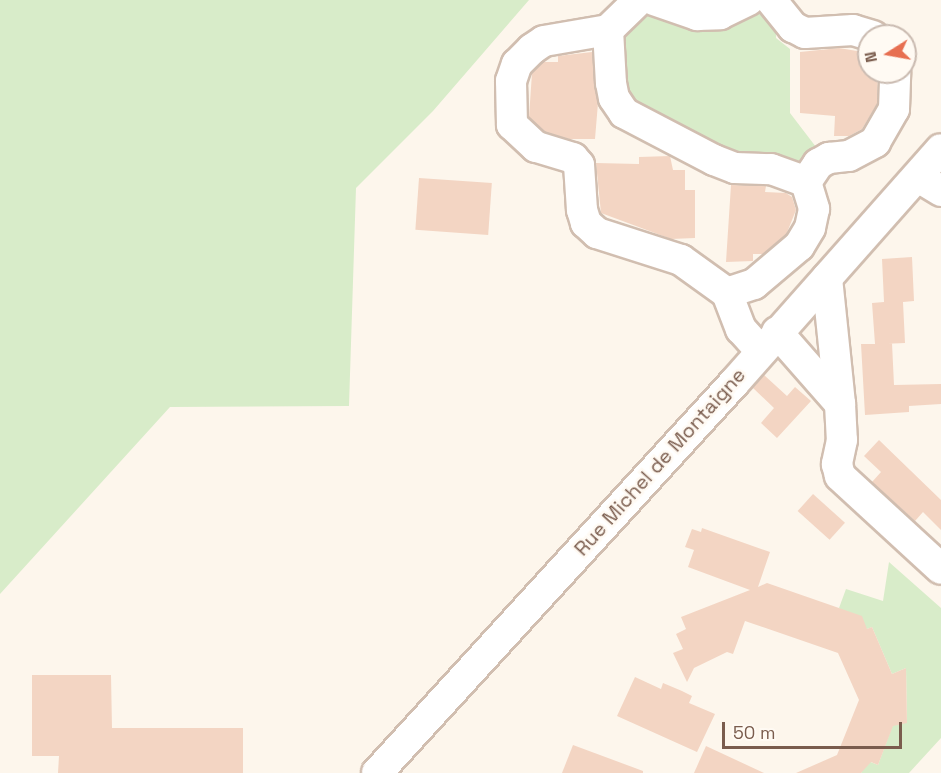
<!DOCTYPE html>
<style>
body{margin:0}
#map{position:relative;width:941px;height:773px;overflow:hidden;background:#fdf6ec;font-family:"Space Grotesk",sans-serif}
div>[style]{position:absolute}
.green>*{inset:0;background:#d8ecc9}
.building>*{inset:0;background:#f3d5c3;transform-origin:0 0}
.roads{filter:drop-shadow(2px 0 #d1beb0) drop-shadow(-2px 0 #d1beb0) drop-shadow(0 2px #d1beb0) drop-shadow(0 -2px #d1beb0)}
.minor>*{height:30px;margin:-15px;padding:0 15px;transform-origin:15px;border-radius:15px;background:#fff}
span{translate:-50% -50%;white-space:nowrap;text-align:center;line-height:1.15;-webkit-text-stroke:5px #fffaf3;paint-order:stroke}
.street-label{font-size:20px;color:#7a5c4d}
.north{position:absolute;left:857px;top:24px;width:60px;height:60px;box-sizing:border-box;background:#fffaf3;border:2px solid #cabbb1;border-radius:50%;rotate:259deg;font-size:16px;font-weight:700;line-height:24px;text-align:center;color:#7a5c4d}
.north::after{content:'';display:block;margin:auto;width:21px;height:27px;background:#e76f51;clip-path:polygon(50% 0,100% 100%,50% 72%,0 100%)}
.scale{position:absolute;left:722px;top:722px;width:180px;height:27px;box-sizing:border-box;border:3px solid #7a5c4d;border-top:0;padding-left:8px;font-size:18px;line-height:21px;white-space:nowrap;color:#7a5c4d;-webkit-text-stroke:4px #fffaf3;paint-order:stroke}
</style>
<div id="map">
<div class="green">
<div style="clip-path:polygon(0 0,529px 0,433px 111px,356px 188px,349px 406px,170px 407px,0 594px)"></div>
<div style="clip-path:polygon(756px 7px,777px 19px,776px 38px,790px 49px,790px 113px,816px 147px,809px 166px,737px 158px,629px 103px,617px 53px,626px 27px,638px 12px)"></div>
<div style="clip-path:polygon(889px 562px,941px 608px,941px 738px,909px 773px,861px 773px,868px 761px,878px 765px,895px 719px,907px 723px,906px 668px,892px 674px,872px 627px,867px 629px,839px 608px,846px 589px,883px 601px)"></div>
</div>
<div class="building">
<div style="clip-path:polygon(839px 48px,869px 53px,869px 72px,878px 72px,877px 104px,862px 129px,849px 136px,834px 136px,835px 116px,800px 113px,800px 52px)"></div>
<div style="clip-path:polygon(592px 52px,598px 103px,595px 139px,569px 139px,545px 132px,529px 117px,532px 73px,543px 62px,558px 62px,558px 56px)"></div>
<div style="clip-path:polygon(670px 156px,673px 170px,685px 170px,685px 190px,695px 190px,695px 238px,671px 239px,601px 213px,596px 163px,639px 164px,639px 157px)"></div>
<div style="left:419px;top:178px;width:73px;height:52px;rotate:4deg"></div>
<div style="clip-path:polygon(731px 185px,766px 186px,765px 192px,786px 193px,792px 197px,796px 210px,786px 235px,763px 254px,753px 254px,753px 261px,726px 262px)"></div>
<div style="clip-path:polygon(912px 257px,914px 301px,903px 302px,905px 343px,882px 344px,892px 343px,894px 385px,941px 384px,941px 404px,909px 406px,909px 412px,865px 415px,861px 344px,875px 344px,872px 303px,884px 302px,882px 259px)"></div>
<div style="clip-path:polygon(764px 375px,787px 396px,795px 387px,811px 401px,777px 438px,761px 423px,774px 408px,753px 388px)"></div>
<div style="clip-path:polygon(879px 440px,941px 500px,941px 530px,923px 512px,915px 521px,872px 482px,881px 472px,864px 456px)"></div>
<div style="left:813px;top:494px;width:43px;height:23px;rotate:42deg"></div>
<div style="clip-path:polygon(702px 528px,770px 552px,758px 587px,767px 583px,862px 616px,867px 629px,872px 627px,892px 674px,906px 668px,907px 723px,893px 726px,878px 765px,871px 762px,861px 773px,796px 773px,837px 755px,859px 700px,838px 653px,745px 621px,733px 654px,727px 652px,694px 668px,687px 682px,673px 653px,683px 649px,676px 634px,686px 629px,681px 617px,750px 590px,688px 567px,694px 550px,685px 547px,692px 529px,701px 532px)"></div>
<div style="clip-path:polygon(32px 675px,111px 675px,112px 728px,243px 728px,243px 773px,58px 773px,59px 756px,32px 756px)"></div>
<div style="clip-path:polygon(635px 677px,661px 689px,663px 683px,682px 691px,692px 696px,689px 703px,715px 714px,697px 752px,617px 716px)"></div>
<div style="clip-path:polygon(573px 745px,643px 771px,643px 773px,562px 773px)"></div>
<div style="clip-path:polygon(706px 746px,764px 773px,694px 773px)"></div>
</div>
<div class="roads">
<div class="minor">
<div style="left:654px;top:0;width:46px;rotate:19.2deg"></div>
<div style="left:697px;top:15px;width:23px;rotate:-2deg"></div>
<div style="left:720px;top:14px;width:32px;rotate:-26deg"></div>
<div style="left:771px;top:0;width:35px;rotate:51deg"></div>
<div style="left:793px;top:27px;width:13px;rotate:27deg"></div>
<div style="left:805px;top:33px;width:48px;rotate:-3.6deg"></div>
<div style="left:853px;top:30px;width:21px;rotate:17deg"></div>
<div style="left:608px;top:30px;width:53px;rotate:86.8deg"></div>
<div style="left:611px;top:83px;width:15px;rotate:79deg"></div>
<div style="left:614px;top:98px;width:18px;rotate:56deg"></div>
<div style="left:624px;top:113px;width:102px;rotate:27.6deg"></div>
<div style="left:714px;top:160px;width:22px;rotate:21deg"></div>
<div style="left:735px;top:168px;width:36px;rotate:2deg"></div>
<div style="left:771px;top:169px;width:37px;rotate:20deg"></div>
<div style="left:806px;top:182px;width:28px;rotate:73deg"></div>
<div style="left:814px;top:209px;width:19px;rotate:102deg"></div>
<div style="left:810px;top:228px;width:21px;rotate:121deg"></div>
<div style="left:799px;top:246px;width:59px;rotate:139.8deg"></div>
<div style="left:754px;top:284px;width:28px;rotate:162deg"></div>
<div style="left:727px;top:293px;width:57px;rotate:-144.3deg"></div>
<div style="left:681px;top:260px;width:88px;rotate:-162.2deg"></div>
<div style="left:597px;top:233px;width:15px;rotate:-138deg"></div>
<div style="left:586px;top:223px;width:14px;rotate:-107deg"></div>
<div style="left:582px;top:210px;width:45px;rotate:-93.8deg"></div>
<div style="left:579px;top:165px;width:9px;rotate:-131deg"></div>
<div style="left:573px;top:158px;width:39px;rotate:-163deg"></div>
<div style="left:536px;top:147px;width:33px;rotate:-137deg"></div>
<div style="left:512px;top:125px;width:44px;rotate:-91.3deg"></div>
<div style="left:511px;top:81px;width:18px;rotate:-71deg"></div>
<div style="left:517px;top:64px;width:21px;rotate:-45deg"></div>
<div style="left:532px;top:49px;width:14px;rotate:-34deg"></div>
<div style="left:544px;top:41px;width:65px;rotate:-9.8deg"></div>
<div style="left:608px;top:30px;width:43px;rotate:-44.1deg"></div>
<div style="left:918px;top:177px;width:27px;rotate:31deg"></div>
<div style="left:806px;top:182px;width:22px;rotate:-56deg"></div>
<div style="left:818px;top:164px;width:13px;rotate:-29deg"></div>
<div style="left:829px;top:158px;width:20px;rotate:-6deg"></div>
<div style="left:849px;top:156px;width:30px;rotate:-28deg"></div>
<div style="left:875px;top:142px;width:38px;rotate:-60deg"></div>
<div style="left:894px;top:109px;width:37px;rotate:-88deg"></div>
<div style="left:827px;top:278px;width:127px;rotate:84.1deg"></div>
<div style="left:727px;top:293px;width:39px;rotate:69deg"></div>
<div style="left:741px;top:329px;width:30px;rotate:48deg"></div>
<div style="left:777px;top:332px;width:96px;rotate:48.8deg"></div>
<div style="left:840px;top:404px;width:36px;rotate:87deg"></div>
<div style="left:842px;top:440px;width:25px;rotate:102deg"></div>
<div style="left:837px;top:464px;width:12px;rotate:76deg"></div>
<div style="left:840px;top:476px;width:137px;rotate:42.6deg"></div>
<div style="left:377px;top:773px;width:529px;rotate:-47.53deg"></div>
<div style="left:734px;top:383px;width:312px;rotate:-48.5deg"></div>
</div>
</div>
<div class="street-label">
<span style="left:660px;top:462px;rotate:-48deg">Rue Michel de Montaigne</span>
</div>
<div class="north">N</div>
<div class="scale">50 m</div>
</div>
